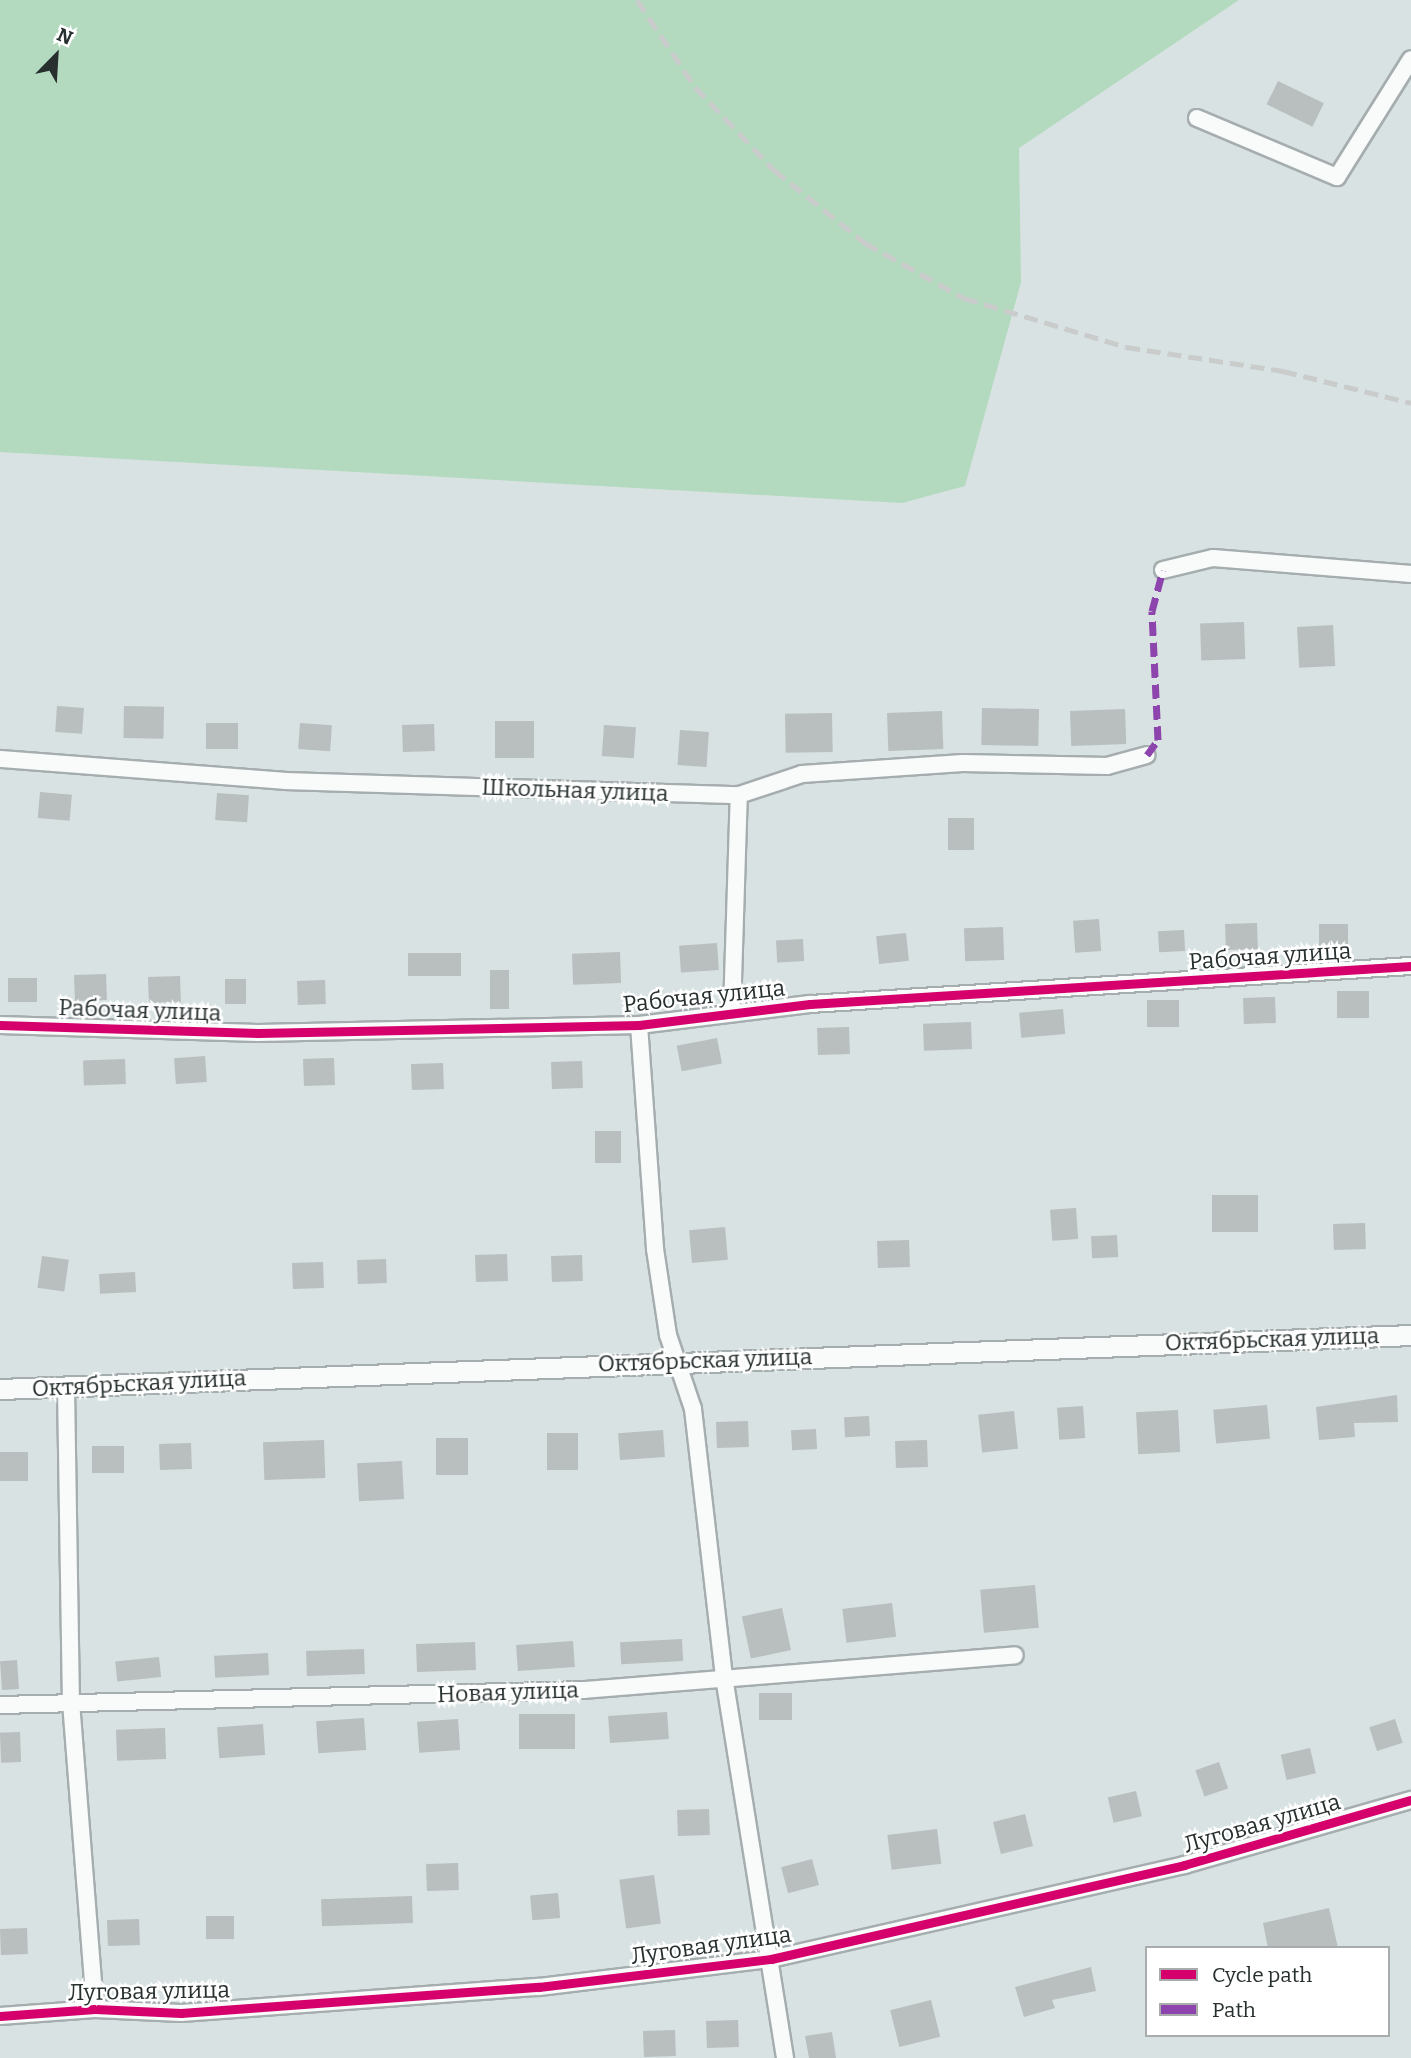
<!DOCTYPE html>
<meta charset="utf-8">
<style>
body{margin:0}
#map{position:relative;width:1411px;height:2058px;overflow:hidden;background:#d8e2e2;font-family:Bitter,serif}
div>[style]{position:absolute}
.green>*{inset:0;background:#b3dabf}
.building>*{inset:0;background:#b8bfbe;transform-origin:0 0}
.roads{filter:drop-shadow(2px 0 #a5adae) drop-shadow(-2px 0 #a5adae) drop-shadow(0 2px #a5adae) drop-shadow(0 -2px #a5adae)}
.minor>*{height:16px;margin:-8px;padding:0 8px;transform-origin:8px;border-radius:8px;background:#f9fbfb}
.tertiary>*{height:19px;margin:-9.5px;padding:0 9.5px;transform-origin:9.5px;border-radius:9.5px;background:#f9fbfb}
.rail>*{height:5px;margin-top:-2.5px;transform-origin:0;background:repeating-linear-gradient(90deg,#cacccc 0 14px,transparent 0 21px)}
.quiet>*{height:7px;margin-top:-3.5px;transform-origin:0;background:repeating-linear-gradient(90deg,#8e44ad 0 14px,transparent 0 21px)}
.cycleway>*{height:9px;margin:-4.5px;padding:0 4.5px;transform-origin:4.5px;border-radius:4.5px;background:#d6006c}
span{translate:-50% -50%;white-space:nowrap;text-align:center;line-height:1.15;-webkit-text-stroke:5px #fff;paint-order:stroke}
.street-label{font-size:23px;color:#272f2f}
.legend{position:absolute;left:1145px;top:1946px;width:245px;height:91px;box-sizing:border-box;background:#fff;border:2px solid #a9acac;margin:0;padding:9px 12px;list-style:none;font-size:21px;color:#272f2f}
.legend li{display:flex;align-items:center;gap:14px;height:35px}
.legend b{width:35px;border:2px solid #a9acac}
.north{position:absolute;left:21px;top:21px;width:70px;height:70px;-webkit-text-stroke:5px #fff;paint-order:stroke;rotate:24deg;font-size:19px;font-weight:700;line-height:28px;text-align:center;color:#272f2f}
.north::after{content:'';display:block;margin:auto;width:24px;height:32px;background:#272f2f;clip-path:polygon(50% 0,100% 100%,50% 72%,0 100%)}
</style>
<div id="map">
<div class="green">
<div style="clip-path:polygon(0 0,1239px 0,1019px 148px,1021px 282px,965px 486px,902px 503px,0 452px)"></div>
</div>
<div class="building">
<div style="left:1278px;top:81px;width:51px;height:26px;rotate:26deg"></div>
<div style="left:1244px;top:622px;width:37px;height:44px;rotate:88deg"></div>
<div style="left:1333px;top:625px;width:41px;height:36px;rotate:87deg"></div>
<div style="left:57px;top:706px;width:27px;height:26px;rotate:4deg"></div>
<div style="left:124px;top:706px;width:40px;height:32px;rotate:1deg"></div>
<div style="left:982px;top:708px;width:57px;height:37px;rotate:1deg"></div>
<div style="left:1125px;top:709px;width:35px;height:55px;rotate:88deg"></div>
<div style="left:942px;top:711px;width:38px;height:55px;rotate:88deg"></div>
<div style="left:832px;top:713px;width:39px;height:47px;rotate:89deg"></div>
<div style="left:534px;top:721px;width:37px;height:39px;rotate:90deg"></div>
<div style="left:206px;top:723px;width:32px;height:26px"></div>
<div style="left:300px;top:723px;width:32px;height:26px;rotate:4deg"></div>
<div style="left:434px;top:724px;width:27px;height:32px;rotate:88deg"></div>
<div style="left:604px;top:725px;width:32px;height:31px;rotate:4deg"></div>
<div style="left:680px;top:730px;width:29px;height:35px;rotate:4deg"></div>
<div style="left:40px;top:792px;width:32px;height:26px;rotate:5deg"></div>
<div style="left:217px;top:793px;width:32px;height:27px;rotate:4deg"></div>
<div style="left:948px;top:818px;width:26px;height:32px"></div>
<div style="left:1099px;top:919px;width:32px;height:26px;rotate:86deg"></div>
<div style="left:1257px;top:923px;width:26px;height:32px;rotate:88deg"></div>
<div style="left:1348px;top:924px;width:24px;height:29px;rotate:90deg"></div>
<div style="left:1003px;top:927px;width:33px;height:39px;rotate:88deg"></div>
<div style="left:1184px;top:930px;width:21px;height:26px;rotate:87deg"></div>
<div style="left:906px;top:933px;width:28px;height:30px;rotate:84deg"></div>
<div style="left:803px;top:939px;width:22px;height:27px;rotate:87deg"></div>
<div style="left:717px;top:943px;width:27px;height:38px;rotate:86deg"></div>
<div style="left:620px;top:952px;width:31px;height:48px;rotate:88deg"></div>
<div style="left:408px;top:953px;width:53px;height:23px"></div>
<div style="left:490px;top:970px;width:19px;height:39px"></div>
<div style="left:106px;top:974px;width:26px;height:32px;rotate:88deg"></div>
<div style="left:180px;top:976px;width:26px;height:32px;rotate:88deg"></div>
<div style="left:8px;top:978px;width:29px;height:24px"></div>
<div style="left:225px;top:979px;width:21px;height:25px"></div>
<div style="left:325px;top:980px;width:24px;height:28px;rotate:88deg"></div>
<div style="left:1369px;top:991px;width:27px;height:32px;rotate:90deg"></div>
<div style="left:1275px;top:997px;width:26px;height:32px;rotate:88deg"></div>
<div style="left:1179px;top:1000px;width:27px;height:32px;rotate:90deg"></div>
<div style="left:1063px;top:1009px;width:25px;height:44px;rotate:85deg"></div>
<div style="left:971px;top:1022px;width:27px;height:48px;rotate:88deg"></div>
<div style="left:849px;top:1027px;width:27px;height:32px;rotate:88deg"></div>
<div style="left:717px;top:1038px;width:26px;height:41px;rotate:79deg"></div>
<div style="left:205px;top:1056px;width:26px;height:31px;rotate:86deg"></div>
<div style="left:334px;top:1058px;width:27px;height:31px;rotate:88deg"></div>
<div style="left:125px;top:1059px;width:25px;height:42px;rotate:88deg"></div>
<div style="left:582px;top:1061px;width:27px;height:31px;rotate:88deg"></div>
<div style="left:443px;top:1063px;width:26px;height:32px;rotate:88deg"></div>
<div style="left:595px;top:1131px;width:26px;height:32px"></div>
<div style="left:1258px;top:1195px;width:37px;height:46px;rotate:90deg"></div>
<div style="left:1076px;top:1208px;width:31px;height:26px;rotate:86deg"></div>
<div style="left:1365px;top:1223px;width:26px;height:32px;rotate:88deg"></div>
<div style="left:725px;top:1227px;width:33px;height:36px;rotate:85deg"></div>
<div style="left:1117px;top:1235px;width:22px;height:26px;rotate:87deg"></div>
<div style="left:909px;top:1240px;width:27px;height:32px;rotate:88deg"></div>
<div style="left:507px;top:1254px;width:27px;height:32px;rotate:88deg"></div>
<div style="left:582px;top:1255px;width:26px;height:31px;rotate:88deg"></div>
<div style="left:42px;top:1256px;width:27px;height:32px;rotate:8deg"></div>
<div style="left:386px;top:1259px;width:24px;height:29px;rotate:88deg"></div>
<div style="left:323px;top:1262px;width:26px;height:31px;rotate:88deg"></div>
<div style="left:135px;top:1272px;width:20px;height:36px;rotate:87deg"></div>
<div style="clip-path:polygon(1397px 1395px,1398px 1422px,1354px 1423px,1355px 1437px,1319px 1440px,1316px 1407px)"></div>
<div style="left:1267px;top:1405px;width:34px;height:54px;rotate:85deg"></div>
<div style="left:1083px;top:1406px;width:32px;height:26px;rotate:86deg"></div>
<div style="left:1178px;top:1410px;width:42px;height:42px;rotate:87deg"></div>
<div style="left:1014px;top:1411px;width:38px;height:36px;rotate:84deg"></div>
<div style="left:869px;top:1416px;width:20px;height:25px;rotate:87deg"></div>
<div style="left:748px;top:1421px;width:26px;height:32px;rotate:88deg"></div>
<div style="left:816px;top:1429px;width:20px;height:25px;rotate:87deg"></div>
<div style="left:663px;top:1430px;width:27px;height:45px;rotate:86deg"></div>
<div style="left:547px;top:1433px;width:31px;height:37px"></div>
<div style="left:436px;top:1438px;width:32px;height:37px"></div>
<div style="left:324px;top:1440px;width:38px;height:61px;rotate:88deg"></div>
<div style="left:927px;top:1440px;width:27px;height:32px;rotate:88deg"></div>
<div style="left:191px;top:1443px;width:26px;height:32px;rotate:88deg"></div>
<div style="left:124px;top:1446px;width:27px;height:32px;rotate:90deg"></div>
<div style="left:0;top:1452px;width:28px;height:29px"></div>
<div style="left:402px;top:1461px;width:38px;height:45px;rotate:87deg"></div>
<div style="left:1035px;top:1585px;width:43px;height:55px;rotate:85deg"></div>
<div style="left:892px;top:1603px;width:34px;height:50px;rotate:83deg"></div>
<div style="left:782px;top:1608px;width:43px;height:41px;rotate:78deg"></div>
<div style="left:682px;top:1639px;width:22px;height:62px;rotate:87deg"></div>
<div style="left:573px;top:1641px;width:26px;height:57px;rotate:86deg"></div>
<div style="left:475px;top:1642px;width:28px;height:59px;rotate:88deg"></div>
<div style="left:364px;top:1649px;width:25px;height:58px;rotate:88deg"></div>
<div style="left:268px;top:1653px;width:22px;height:54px;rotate:87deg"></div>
<div style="left:159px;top:1657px;width:20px;height:44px;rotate:84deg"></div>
<div style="left:17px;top:1660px;width:29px;height:17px;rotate:86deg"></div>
<div style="left:792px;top:1693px;width:27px;height:33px;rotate:90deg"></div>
<div style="left:667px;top:1712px;width:27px;height:59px;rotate:86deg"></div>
<div style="left:575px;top:1714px;width:35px;height:56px;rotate:90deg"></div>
<div style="left:364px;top:1718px;width:32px;height:48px;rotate:86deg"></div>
<div style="left:458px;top:1719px;width:31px;height:41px;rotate:86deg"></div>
<div style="left:1395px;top:1719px;width:25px;height:27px;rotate:72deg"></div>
<div style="left:263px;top:1724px;width:31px;height:46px;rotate:86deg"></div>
<div style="left:165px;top:1728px;width:31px;height:49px;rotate:88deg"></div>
<div style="left:20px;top:1732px;width:30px;height:20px;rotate:88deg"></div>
<div style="left:1310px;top:1748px;width:26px;height:30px;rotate:77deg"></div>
<div style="left:1219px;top:1762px;width:28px;height:25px;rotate:71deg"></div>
<div style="left:1136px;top:1791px;width:26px;height:29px;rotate:77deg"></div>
<div style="left:709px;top:1809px;width:26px;height:32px;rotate:88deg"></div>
<div style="left:1025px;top:1814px;width:33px;height:33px;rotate:76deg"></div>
<div style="left:937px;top:1829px;width:35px;height:50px;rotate:83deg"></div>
<div style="left:812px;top:1859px;width:27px;height:32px;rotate:75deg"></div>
<div style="left:458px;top:1863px;width:27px;height:32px;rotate:88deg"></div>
<div style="left:654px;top:1875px;width:49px;height:35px;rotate:82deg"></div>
<div style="left:558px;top:1893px;width:25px;height:28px;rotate:85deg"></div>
<div style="left:412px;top:1896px;width:27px;height:91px;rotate:88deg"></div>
<div style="clip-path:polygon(1329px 1908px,1338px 1948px,1268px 1948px,1263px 1923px)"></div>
<div style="left:234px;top:1916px;width:23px;height:28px;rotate:90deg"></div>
<div style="left:139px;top:1919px;width:26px;height:32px;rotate:88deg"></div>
<div style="left:27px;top:1928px;width:26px;height:27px;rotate:88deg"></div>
<div style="clip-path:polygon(1091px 1967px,1096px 1991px,1052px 2000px,1055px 2008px,1024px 2017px,1015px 1987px)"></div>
<div style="left:931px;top:2000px;width:38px;height:42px;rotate:76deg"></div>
<div style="left:738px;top:2020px;width:27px;height:32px;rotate:88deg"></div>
<div style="left:675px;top:2030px;width:26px;height:32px;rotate:88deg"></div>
<div style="clip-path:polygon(832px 2032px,836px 2058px,809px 2058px,805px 2036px)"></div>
</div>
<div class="roads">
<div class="minor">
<div style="left:1197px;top:118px;width:152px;rotate:22.9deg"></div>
<div style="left:1337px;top:177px;width:139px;rotate:-57.9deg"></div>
<div style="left:1163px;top:570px;width:51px;rotate:-13.5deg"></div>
<div style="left:1213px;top:558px;width:199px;rotate:4.6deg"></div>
<div style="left:0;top:759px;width:286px;rotate:4.4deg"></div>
<div style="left:285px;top:781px;width:454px;rotate:1.8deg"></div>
<div style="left:739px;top:795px;width:66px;rotate:-18.4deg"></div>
<div style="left:802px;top:774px;width:161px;rotate:-3.9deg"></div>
<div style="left:963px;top:763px;width:144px;rotate:1.2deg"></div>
<div style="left:1107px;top:766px;width:41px;rotate:-15.4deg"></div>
<div style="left:732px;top:1012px;width:217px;rotate:-88.2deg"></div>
<div style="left:0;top:1025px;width:258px;rotate:1.8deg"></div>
<div style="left:258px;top:1033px;width:381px;rotate:-1.2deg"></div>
<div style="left:639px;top:1025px;width:172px;rotate:-7deg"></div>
<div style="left:810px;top:1004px;width:602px;rotate:-3.62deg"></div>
<div style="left:639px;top:1025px;width:225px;rotate:85.9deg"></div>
<div style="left:655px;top:1249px;width:87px;rotate:81.4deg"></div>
<div style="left:668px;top:1335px;width:78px;rotate:71.3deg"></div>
<div style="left:693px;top:1409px;width:270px;rotate:83.4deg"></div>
<div style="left:724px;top:1677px;width:386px;rotate:80.9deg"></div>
<div style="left:66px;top:1387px;width:315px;rotate:89.1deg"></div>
<div style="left:71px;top:1702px;width:308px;rotate:85.5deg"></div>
<div style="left:0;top:1705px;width:584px;rotate:-1.47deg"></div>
<div style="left:584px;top:1690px;width:432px;rotate:-4.6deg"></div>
<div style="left:0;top:2016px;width:95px;rotate:-4.2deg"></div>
<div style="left:95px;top:2009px;width:86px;rotate:2.7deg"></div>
<div style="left:181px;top:2013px;width:359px;rotate:-4.2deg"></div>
<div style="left:539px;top:1987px;width:234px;rotate:-6.9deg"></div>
<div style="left:771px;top:1959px;width:424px;rotate:-12.8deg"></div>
<div style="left:1184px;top:1865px;width:236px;rotate:-16deg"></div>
</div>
<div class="tertiary">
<div style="left:0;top:1389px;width:1412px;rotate:-2.19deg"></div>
</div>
</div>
<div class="rail">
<div style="left:637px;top:0;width:105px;rotate:56.3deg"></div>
<div style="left:695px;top:87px;width:115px;rotate:46.4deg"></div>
<div style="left:774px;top:170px;width:117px;rotate:38.7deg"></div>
<div style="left:865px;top:243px;width:113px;rotate:29.1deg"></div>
<div style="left:964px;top:298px;width:169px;rotate:16.8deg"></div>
<div style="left:1126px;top:347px;width:159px;rotate:8.7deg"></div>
<div style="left:1283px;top:371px;width:132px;rotate:14deg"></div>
</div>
<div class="quiet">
<div style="left:1147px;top:755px;width:19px;rotate:-54deg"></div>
<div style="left:1158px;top:740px;width:129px;rotate:-92.7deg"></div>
<div style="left:1152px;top:611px;width:42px;rotate:-75deg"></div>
</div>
<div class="cycleway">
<div style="left:0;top:1025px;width:258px;rotate:1.8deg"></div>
<div style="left:258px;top:1033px;width:381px;rotate:-1.2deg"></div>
<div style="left:639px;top:1025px;width:172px;rotate:-7deg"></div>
<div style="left:810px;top:1004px;width:602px;rotate:-3.62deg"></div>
<div style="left:0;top:2016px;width:95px;rotate:-4.2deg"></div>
<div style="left:95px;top:2009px;width:86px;rotate:2.7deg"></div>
<div style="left:181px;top:2013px;width:359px;rotate:-4.2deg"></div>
<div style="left:539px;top:1987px;width:234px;rotate:-6.9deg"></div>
<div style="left:771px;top:1959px;width:424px;rotate:-12.8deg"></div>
<div style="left:1184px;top:1865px;width:236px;rotate:-16deg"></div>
</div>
<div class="street-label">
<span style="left:575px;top:790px;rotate:2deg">Школьная улица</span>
<span style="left:1270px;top:956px;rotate:-4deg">Рабочая улица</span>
<span style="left:704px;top:996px;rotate:-6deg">Рабочая улица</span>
<span style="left:140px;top:1010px;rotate:2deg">Рабочая улица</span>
<span style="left:1272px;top:1339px;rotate:-2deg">Октябрьская улица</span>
<span style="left:705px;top:1360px;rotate:-2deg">Октябрьская улица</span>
<span style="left:139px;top:1383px;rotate:-3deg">Октябрьская улица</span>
<span style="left:508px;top:1692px;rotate:-2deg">Новая улица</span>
<span style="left:1262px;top:1823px;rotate:-16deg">Луговая улица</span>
<span style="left:711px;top:1945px;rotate:-8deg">Луговая улица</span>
<span style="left:149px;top:1991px;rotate:-1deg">Луговая улица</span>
</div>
<ul class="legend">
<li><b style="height:9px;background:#d6006c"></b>Cycle path</li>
<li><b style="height:9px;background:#8e44ad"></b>Path</li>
</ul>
<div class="north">N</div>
</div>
